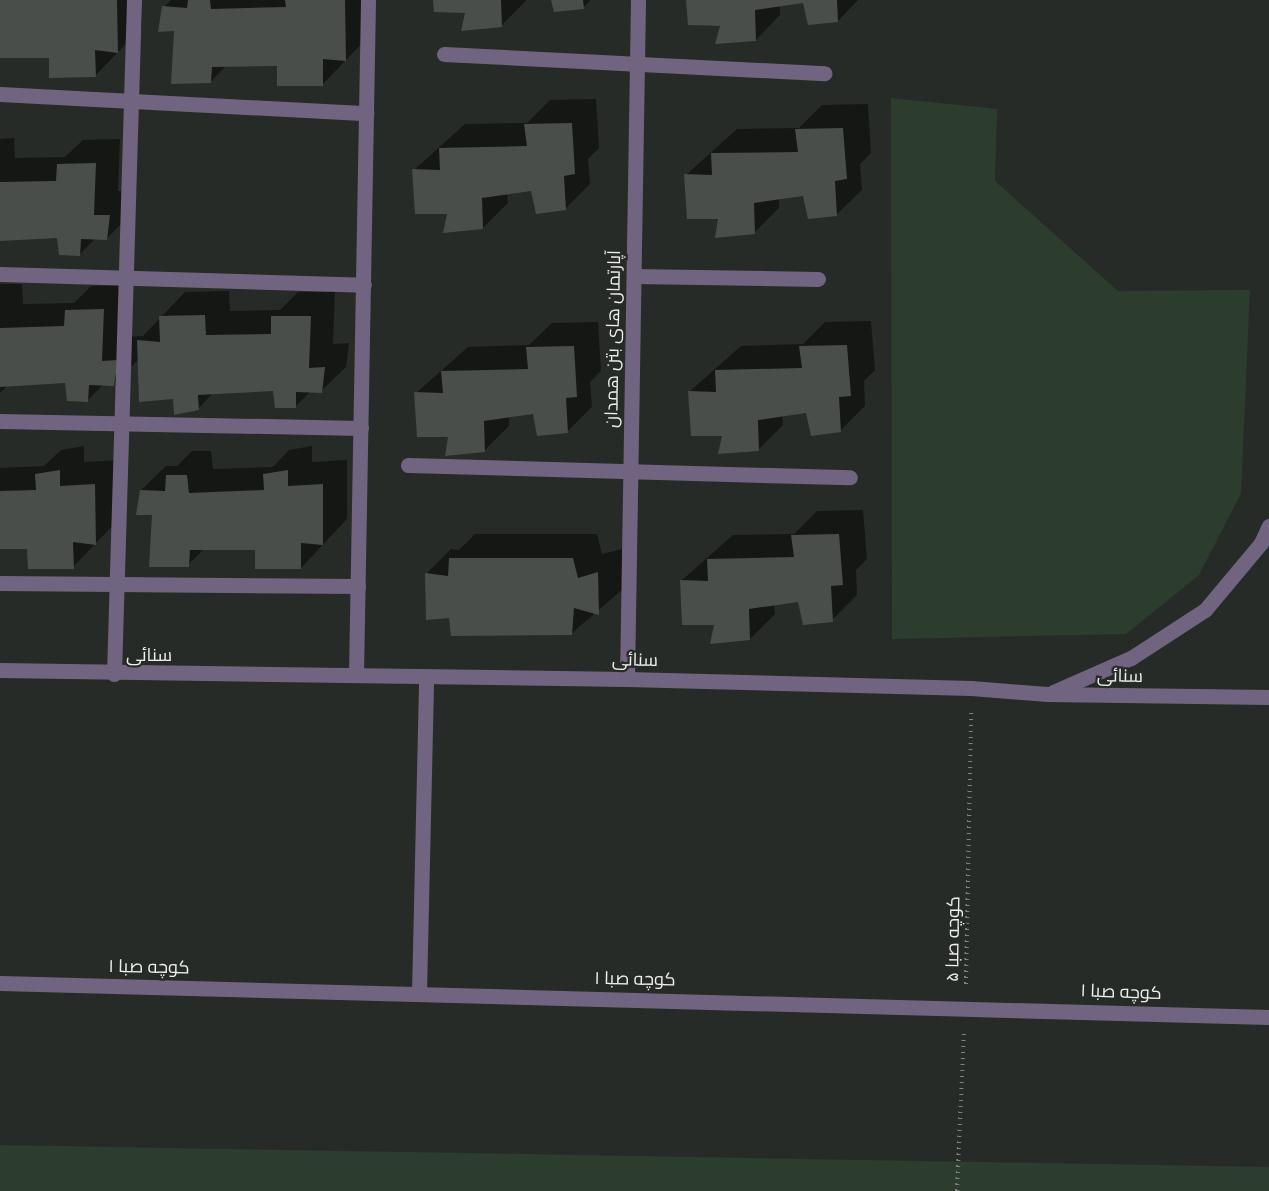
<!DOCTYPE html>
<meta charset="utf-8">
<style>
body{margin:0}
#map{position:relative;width:1269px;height:1191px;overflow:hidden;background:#272b27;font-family:"Source Serif 4",Cairo,serif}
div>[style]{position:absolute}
.green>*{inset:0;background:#2c3d2e}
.shadow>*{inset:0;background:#0007}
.building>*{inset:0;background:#4a4e4a}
.path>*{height:4px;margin-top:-2px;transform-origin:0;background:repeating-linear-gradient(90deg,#808380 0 1.5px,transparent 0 6px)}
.minor>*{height:15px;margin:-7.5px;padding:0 7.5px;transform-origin:7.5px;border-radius:7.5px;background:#716480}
span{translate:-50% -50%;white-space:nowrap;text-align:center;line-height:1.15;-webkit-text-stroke:4.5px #272b27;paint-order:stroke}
.street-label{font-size:18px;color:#edefed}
</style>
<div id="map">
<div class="green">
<div style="clip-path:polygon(891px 98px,997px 109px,995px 181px,1118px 291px,1250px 290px,1241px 493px,1199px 575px,1126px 634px,892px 639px)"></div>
<div style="clip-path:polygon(0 1145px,1269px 1167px,1269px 1191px,0 1191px)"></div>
</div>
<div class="shadow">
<div style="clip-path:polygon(0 0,141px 0,142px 27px,95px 76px,51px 56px,0 56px)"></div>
<div style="clip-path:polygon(171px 0,369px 0,370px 35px,323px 84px,278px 65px,227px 65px,210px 82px,164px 7px)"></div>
<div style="clip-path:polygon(434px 0,526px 0,526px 1px,501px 26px)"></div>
<div style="clip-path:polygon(553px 0,591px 0,583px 8px)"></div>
<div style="clip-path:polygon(688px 0,858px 0,838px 21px,805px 1px,780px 5px,780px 15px,756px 40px,721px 25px)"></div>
<div style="clip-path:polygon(596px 99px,599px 148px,588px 159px,590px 184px,565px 209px,532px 190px,507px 193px,508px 203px,483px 228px,449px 213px,414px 170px,465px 124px,527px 123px,550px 100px)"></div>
<div style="clip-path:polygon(868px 104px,871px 153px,860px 164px,862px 190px,837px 214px,804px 195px,779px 198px,779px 208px,754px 233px,720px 218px,686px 175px,737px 129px,799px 128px,822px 105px)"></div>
<div style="clip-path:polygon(14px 138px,15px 158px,65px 157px,83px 140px,120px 139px,118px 191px,134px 191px,131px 214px,106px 239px,96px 238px,80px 254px,59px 236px,0 239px,0 139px)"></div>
<div style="clip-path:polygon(0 284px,22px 284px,23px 304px,74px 303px,91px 286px,128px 285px,126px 337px,143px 336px,185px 292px,229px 291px,230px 311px,280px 310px,298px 292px,335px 292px,333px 344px,349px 343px,346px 367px,321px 391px,311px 391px,295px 407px,274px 389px,214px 392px,198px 409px,175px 398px,139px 359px,114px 384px,104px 384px,88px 400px,67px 382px,8px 385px,0 393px)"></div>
<div style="clip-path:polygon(871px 321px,875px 370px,864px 381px,865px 406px,840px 431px,808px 411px,782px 415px,783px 425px,758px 450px,724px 435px,690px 391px,741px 346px,803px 344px,825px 322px)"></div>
<div style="clip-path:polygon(598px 322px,601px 371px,590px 382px,592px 407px,567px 432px,534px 412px,509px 416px,509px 426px,484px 451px,450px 436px,416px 393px,468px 347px,529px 345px,552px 323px)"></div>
<div style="clip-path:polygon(84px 446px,84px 462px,119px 460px,120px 518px,73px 567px,29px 548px,0 548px,0 468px,44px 466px,61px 450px)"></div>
<div style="clip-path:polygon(312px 446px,312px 462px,347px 460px,347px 519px,301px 568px,256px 548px,205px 548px,188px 565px,141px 490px,166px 466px,177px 466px,192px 451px,211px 451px,213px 469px,273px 467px,289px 450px)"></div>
<div style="clip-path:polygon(863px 510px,867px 559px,856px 570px,857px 595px,832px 620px,799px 600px,774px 604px,775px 614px,750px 639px,716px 624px,681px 581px,733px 535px,794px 534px,817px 511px)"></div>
<div style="clip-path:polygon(475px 534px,597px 534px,602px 554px,622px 549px,623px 589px,572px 633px,450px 616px,427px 573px,451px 549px,459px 550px)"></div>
</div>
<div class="building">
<div style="clip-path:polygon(0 0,117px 0,118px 53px,95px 50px,96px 77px,49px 78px,49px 58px,0 58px)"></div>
<div style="clip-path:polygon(188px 0,210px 0,211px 9px,286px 7px,285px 0,345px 0,346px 61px,323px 59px,323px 86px,277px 86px,277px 66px,212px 67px,211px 83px,171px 84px,174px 31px,158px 32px,162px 6px,187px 8px)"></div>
<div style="clip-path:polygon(433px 0,501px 0,502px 27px,461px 31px,465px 13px,434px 12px)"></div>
<div style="clip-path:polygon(551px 0,583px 0,584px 9px,554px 12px)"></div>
<div style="clip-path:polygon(686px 0,837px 0,838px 22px,808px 25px,803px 3px,755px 10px,756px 41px,715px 44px,720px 26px,688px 25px)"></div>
<div style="clip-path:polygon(572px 123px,575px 174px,564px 176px,566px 210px,536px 214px,531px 191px,482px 198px,483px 229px,443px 233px,447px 214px,415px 214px,412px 169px,440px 170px,439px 148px,527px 146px,524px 124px)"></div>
<div style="clip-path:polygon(843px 128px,847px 179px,835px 181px,837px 216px,808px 219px,803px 196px,754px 203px,755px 234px,715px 238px,718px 219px,687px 219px,684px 174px,712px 175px,711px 153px,798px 152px,795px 129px)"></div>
<div style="clip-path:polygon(96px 163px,94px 215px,110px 215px,107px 240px,81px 239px,80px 256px,59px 255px,57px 238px,0 241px,0 182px,56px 181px,57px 164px)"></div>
<div style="clip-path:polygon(104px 309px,102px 361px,118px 360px,114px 386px,89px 385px,88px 402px,67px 401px,65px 383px,0 387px,0 328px,64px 326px,65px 310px)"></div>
<div style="clip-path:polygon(205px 315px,206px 335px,271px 334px,271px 316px,311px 316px,309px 368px,325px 367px,322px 393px,296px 392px,296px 408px,275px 408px,273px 391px,198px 395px,199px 410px,174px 415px,173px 399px,139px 402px,137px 340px,160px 342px,159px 316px)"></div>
<div style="clip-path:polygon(847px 345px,851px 396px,839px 397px,841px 432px,811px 436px,806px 413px,758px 420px,759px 451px,718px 454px,722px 436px,691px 436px,688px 391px,716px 392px,715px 370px,802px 368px,799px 346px)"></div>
<div style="clip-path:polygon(574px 346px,577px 397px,566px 398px,568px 433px,537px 436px,533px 414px,484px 421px,485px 452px,445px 456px,448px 437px,417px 437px,414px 392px,443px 393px,441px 371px,528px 369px,526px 347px)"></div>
<div style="clip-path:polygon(60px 470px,60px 486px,95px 484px,96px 545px,73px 542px,74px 569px,28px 569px,27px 549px,0 549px,0 491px,36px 490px,35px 474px)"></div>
<div style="clip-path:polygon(288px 470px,288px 486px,323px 484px,323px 545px,301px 543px,301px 569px,255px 569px,255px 550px,190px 550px,189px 567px,149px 567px,152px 515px,136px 515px,140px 490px,165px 491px,166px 475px,187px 475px,189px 493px,264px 490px,263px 474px)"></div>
<div style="clip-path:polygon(839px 534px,843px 585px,831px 586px,833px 622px,803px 625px,798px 602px,749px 609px,750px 640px,710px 644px,714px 625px,682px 625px,680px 580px,708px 581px,707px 559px,794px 557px,791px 535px)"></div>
<div style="clip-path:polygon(449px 558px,573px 558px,578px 578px,598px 572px,599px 615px,574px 608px,572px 635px,451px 636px,449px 618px,426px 620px,425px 573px,448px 576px)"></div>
</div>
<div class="path">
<div style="left:966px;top:984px;width:272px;rotate:-88.9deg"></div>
<div style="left:957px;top:1191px;width:158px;rotate:-87.5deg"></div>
</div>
<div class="minor">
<div style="left:444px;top:54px;width:381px;rotate:2.9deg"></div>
<div style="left:0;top:94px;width:367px;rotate:3deg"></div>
<div style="left:0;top:274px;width:364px;rotate:1.7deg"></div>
<div style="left:634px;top:276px;width:184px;rotate:0.9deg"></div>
<div style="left:0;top:421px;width:361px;rotate:1.1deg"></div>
<div style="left:408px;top:465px;width:442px;rotate:1.6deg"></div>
<div style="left:0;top:583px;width:358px;rotate:0.5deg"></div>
<div style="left:0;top:670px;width:627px;rotate:0.82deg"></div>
<div style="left:627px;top:679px;width:344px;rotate:1.5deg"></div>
<div style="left:971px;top:688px;width:76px;rotate:4.5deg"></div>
<div style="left:1047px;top:694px;width:222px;rotate:0.8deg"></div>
<div style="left:114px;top:674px;width:674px;rotate:-88.3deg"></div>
<div style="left:356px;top:675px;width:675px;rotate:-88.98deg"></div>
<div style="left:627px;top:679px;width:679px;rotate:-89.07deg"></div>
<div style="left:1053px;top:692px;width:85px;rotate:-23.6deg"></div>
<div style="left:1131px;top:658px;width:88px;rotate:-33deg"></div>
<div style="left:1205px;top:610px;width:87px;rotate:-50.1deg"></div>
<div style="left:1261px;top:543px;width:19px;rotate:-65deg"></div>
<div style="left:0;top:983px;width:1269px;rotate:1.53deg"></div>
<div style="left:419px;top:993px;width:316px;rotate:-88.7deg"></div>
</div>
<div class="street-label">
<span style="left:613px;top:339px;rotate:-89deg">آپارتمان های بتن همدان</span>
<span style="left:149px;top:655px">سنائی</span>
<span style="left:635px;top:660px;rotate:1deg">سنائی</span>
<span style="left:1120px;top:676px;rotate:1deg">سنائی</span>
<span style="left:953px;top:939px;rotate:-89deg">کوچه صبا ۵</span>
<span style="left:149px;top:967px;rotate:1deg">کوچه صبا ۱</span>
<span style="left:635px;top:979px;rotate:1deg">کوچه صبا ۱</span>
<span style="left:1121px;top:992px;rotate:2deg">کوچه صبا ۱</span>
</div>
</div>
